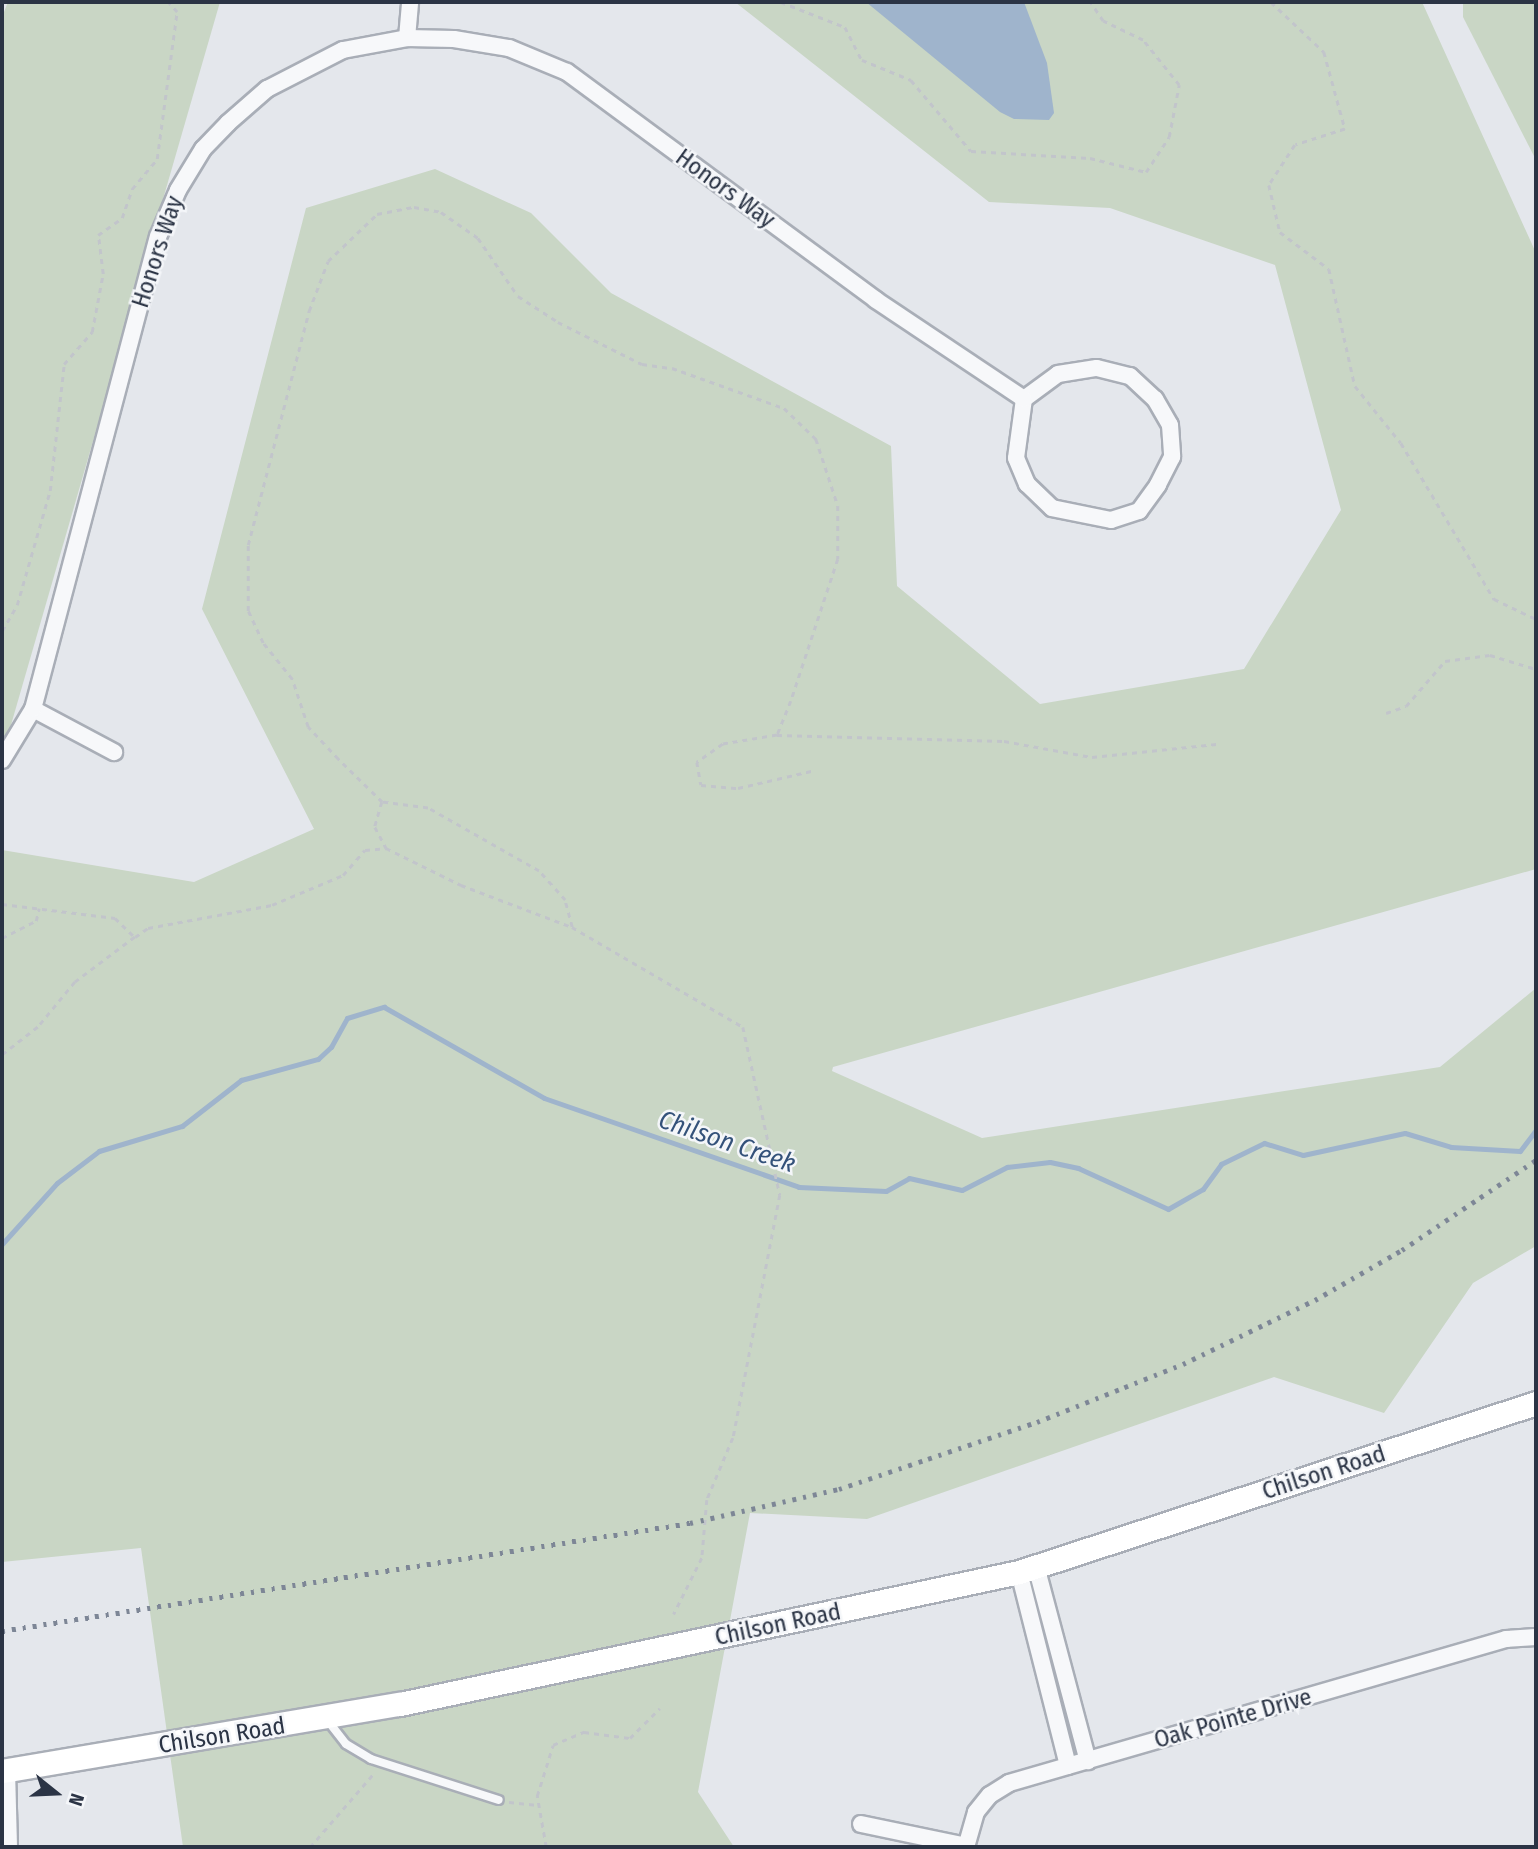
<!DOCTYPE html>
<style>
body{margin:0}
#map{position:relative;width:1538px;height:1849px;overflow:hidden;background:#e4e7ec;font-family:"Fira Sans Condensed",sans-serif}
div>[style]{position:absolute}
.green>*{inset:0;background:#c9d6c5}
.water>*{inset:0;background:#9fb4cc}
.stream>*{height:5px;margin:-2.5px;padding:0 2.5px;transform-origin:2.5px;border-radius:2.5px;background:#9fb4cc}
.path>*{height:2.5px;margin-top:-1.25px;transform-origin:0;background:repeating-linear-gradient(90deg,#c2c5cb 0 5px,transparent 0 10px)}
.roads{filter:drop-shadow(2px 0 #a9aeb7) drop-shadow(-2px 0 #a9aeb7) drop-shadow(0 2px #a9aeb7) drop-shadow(0 -2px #a9aeb7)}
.lane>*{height:8px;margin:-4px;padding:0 4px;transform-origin:4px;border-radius:4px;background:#f7f8fa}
.street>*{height:16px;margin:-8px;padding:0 8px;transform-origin:8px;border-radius:8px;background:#f7f8fa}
.secondary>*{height:23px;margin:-11.5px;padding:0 11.5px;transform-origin:11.5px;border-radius:11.5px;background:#fff}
.rail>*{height:5px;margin-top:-2.5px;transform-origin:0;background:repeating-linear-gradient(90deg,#7d8696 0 3.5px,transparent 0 10.5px)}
span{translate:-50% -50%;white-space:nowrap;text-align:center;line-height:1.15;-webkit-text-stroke:5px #f4f6f9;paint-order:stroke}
.street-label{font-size:24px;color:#2b3445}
.water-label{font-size:26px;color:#34527a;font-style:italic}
.frame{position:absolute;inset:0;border:4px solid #2b3445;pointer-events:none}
.north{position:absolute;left:21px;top:1758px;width:70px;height:70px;-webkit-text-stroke:5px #f4f6f9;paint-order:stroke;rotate:108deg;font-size:19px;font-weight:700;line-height:28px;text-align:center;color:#2b3445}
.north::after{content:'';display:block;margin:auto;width:24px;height:32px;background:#2b3445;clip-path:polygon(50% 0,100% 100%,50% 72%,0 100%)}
</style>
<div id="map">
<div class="green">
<div style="clip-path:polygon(8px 2px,220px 2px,2px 756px,2px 17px)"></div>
<div style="clip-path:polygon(735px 2px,1422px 2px,1536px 253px,1536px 869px,833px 1067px,832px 1071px,982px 1138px,1440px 1067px,1536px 988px,1536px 1246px,1473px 1283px,1384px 1413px,1274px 1377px,867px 1519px,750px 1513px,698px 1792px,734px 1847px,183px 1847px,141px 1548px,2px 1562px,2px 850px,194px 882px,314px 829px,202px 609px,306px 208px,435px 169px,531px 213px,611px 293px,891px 446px,897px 586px,1040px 704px,1244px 669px,1341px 510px,1275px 265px,1110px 208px,989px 202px)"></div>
<div style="clip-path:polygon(1463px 2px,1536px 2px,1536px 160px,1463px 17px)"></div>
</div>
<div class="water">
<div style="clip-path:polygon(866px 2px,1024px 2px,1047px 63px,1054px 113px,1049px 120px,1014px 119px,1000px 112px)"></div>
</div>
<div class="stream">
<div style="left:2px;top:1244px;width:82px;rotate:-48deg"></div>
<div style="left:57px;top:1183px;width:53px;rotate:-37.3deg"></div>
<div style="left:99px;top:1151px;width:87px;rotate:-16.8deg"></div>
<div style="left:182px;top:1126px;width:75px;rotate:-37.9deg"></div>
<div style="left:241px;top:1080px;width:80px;rotate:-15.3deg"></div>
<div style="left:318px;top:1059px;width:18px;rotate:-43deg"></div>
<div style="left:331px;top:1047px;width:33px;rotate:-61deg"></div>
<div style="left:347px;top:1018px;width:39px;rotate:-17deg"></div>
<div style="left:384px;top:1007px;width:184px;rotate:29.6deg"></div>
<div style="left:544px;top:1098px;width:270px;rotate:19.2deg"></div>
<div style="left:799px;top:1187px;width:87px;rotate:2.6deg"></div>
<div style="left:886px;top:1191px;width:26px;rotate:-29deg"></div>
<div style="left:909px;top:1178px;width:54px;rotate:12.8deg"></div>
<div style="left:962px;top:1190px;width:51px;rotate:-27.1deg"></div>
<div style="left:1007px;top:1167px;width:43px;rotate:-6.6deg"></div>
<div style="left:1050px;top:1162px;width:29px;rotate:12deg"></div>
<div style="left:1078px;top:1168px;width:99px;rotate:24.5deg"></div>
<div style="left:1168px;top:1209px;width:40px;rotate:-29.7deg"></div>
<div style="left:1203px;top:1189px;width:31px;rotate:-54deg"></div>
<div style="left:1221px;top:1164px;width:48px;rotate:-26deg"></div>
<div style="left:1264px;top:1143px;width:41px;rotate:17.1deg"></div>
<div style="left:1303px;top:1155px;width:104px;rotate:-12.2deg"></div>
<div style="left:1405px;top:1133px;width:48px;rotate:16.9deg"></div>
<div style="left:1451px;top:1147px;width:69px;rotate:3.3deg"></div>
<div style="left:1520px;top:1151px;width:26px;rotate:-53deg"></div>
</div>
<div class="path">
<div style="left:781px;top:2px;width:69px;rotate:21.3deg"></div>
<div style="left:845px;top:27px;width:37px;rotate:63deg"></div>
<div style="left:862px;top:60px;width:53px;rotate:22.2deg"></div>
<div style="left:911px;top:80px;width:93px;rotate:49.8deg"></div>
<div style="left:971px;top:151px;width:119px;rotate:3.4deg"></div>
<div style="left:1090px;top:158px;width:58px;rotate:14deg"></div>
<div style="left:1146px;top:172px;width:42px;rotate:-56.7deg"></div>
<div style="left:1169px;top:137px;width:53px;rotate:-79.1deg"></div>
<div style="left:1179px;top:85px;width:58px;rotate:-128.7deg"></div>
<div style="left:1143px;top:40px;width:44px;rotate:-154.6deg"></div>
<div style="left:1103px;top:21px;width:23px;rotate:-124deg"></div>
<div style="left:1271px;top:2px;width:73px;rotate:43.3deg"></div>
<div style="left:1324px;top:52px;width:80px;rotate:74.7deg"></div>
<div style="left:1345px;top:129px;width:52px;rotate:162.3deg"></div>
<div style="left:1295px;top:145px;width:48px;rotate:123deg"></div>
<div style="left:1269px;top:185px;width:48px;rotate:76.8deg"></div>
<div style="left:1280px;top:232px;width:61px;rotate:37.1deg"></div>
<div style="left:1329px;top:269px;width:120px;rotate:77.5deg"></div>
<div style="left:1355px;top:386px;width:73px;rotate:51.1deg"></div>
<div style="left:1401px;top:443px;width:182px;rotate:59.2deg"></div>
<div style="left:1494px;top:599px;width:47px;rotate:25.5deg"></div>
<div style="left:2px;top:631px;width:30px;rotate:-60deg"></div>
<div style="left:17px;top:605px;width:119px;rotate:-73.9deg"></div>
<div style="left:50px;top:491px;width:128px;rotate:-83.7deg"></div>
<div style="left:64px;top:364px;width:43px;rotate:-48.8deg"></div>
<div style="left:92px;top:332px;width:59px;rotate:-79.3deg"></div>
<div style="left:103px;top:274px;width:39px;rotate:-97deg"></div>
<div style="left:98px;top:235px;width:29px;rotate:-35deg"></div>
<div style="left:122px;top:218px;width:31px;rotate:-71deg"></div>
<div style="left:132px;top:189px;width:39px;rotate:-50deg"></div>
<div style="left:157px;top:159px;width:148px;rotate:-82.3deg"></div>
<div style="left:177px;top:12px;width:13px;rotate:-132deg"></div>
<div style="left:1386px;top:713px;width:21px;rotate:-19deg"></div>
<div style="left:1406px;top:706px;width:60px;rotate:-49.1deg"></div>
<div style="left:1445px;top:661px;width:45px;rotate:-7.6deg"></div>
<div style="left:1490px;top:655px;width:48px;rotate:16.9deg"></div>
<div style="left:777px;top:735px;width:227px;rotate:1.5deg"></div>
<div style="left:1004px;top:741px;width:89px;rotate:10.3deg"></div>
<div style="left:1092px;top:757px;width:125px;rotate:-6deg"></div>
<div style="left:382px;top:802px;width:26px;rotate:106deg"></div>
<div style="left:375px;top:827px;width:24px;rotate:62deg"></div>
<div style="left:2px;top:904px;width:114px;rotate:7.1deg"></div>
<div style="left:115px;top:918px;width:28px;rotate:44deg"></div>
<div style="left:135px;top:937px;width:75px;rotate:143.1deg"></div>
<div style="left:75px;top:982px;width:58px;rotate:129.4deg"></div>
<div style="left:38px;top:1027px;width:46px;rotate:142.1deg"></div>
<div style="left:572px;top:927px;width:198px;rotate:30.3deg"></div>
<div style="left:743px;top:1027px;width:172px;rotate:77.6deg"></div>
<div style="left:780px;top:1195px;width:248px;rotate:100.9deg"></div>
<div style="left:733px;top:1438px;width:67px;rotate:112.8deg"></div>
<div style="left:707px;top:1500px;width:58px;rotate:94.9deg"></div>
<div style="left:702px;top:1558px;width:63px;rotate:116.6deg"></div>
<div style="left:135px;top:937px;width:16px;rotate:-35deg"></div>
<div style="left:148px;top:928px;width:126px;rotate:-10.5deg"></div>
<div style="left:272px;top:905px;width:77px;rotate:-22.9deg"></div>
<div style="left:343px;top:875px;width:33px;rotate:-49deg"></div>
<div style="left:365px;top:850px;width:21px;rotate:-5deg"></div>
<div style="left:386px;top:848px;width:84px;rotate:26.3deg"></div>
<div style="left:461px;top:885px;width:119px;rotate:20.7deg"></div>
<div style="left:572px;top:927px;width:28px;rotate:-105deg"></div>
<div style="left:565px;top:900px;width:39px;rotate:-132deg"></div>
<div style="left:539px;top:871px;width:128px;rotate:-150.4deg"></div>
<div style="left:428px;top:808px;width:46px;rotate:-172.6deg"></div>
<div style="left:382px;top:802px;width:62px;rotate:-135.7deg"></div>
<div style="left:338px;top:759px;width:44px;rotate:-133.2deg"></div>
<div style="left:308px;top:727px;width:51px;rotate:-108.4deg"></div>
<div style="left:292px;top:679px;width:46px;rotate:-128.9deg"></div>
<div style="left:263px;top:643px;width:35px;rotate:-115deg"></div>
<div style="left:248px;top:611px;width:66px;rotate:-90deg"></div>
<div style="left:248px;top:545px;width:242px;rotate:-75.4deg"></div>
<div style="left:309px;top:311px;width:53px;rotate:-69.2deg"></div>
<div style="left:328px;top:261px;width:68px;rotate:-43.8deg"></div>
<div style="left:377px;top:214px;width:38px;rotate:-11deg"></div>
<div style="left:414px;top:207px;width:27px;rotate:10deg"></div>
<div style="left:441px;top:212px;width:45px;rotate:35.1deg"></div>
<div style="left:478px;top:238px;width:70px;rotate:55.4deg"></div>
<div style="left:518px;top:296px;width:48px;rotate:33deg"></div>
<div style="left:558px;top:322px;width:94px;rotate:26.6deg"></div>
<div style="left:642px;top:364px;width:30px;rotate:8deg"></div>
<div style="left:672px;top:368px;width:119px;rotate:19.7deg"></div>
<div style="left:784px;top:408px;width:45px;rotate:44.1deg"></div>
<div style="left:816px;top:439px;width:71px;rotate:71.8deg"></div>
<div style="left:838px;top:506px;width:53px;rotate:90deg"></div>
<div style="left:838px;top:559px;width:150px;rotate:108.3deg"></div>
<div style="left:791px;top:701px;width:37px;rotate:112deg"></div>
<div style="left:777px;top:735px;width:55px;rotate:170.5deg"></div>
<div style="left:723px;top:744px;width:32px;rotate:145deg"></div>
<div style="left:697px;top:762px;width:23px;rotate:80deg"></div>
<div style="left:701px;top:785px;width:37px;rotate:5deg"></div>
<div style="left:738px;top:788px;width:75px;rotate:-13.1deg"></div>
<div style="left:2px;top:938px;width:38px;rotate:-27deg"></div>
<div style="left:36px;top:921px;width:13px;rotate:-77deg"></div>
<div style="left:509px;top:1802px;width:29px;rotate:6deg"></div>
<div style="left:310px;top:1847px;width:98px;rotate:-49.1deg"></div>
<div style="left:546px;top:1847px;width:52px;rotate:-100deg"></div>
<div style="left:537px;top:1796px;width:53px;rotate:-72.6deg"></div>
<div style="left:553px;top:1745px;width:34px;rotate:-23deg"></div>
<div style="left:584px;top:1732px;width:46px;rotate:7.4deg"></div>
<div style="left:630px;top:1738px;width:42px;rotate:-45deg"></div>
</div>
<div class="roads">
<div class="lane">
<div style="left:328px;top:1721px;width:29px;rotate:52deg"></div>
<div style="left:346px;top:1744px;width:29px;rotate:31deg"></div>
<div style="left:371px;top:1759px;width:134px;rotate:17.8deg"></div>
</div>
<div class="street">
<div style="left:407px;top:38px;width:36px;rotate:-85deg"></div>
<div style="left:1097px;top:368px;width:34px;rotate:14deg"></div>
<div style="left:1130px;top:376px;width:34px;rotate:43deg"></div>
<div style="left:1155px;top:399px;width:30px;rotate:60deg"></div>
<div style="left:1170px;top:425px;width:32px;rotate:86deg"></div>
<div style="left:1172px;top:457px;width:31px;rotate:117deg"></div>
<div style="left:1158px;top:485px;width:32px;rotate:126deg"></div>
<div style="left:1139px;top:511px;width:29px;rotate:162deg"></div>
<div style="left:1111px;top:520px;width:60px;rotate:-168.5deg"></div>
<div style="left:1052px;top:508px;width:35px;rotate:-136deg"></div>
<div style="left:1027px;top:484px;width:28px;rotate:-113deg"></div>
<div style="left:1016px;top:458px;width:60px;rotate:-82.3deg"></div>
<div style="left:1024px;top:399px;width:42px;rotate:-36.3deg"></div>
<div style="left:1058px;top:374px;width:39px;rotate:-9deg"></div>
<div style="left:33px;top:709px;width:92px;rotate:28deg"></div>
<div style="left:2px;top:760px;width:60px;rotate:-58.7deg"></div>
<div style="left:33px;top:709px;width:488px;rotate:-75.2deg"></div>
<div style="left:158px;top:237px;width:51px;rotate:-66.9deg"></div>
<div style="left:178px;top:190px;width:48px;rotate:-58.6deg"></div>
<div style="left:203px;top:149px;width:36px;rotate:-46deg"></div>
<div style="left:228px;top:123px;width:52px;rotate:-41.1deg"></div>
<div style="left:267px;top:89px;width:85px;rotate:-27.2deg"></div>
<div style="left:343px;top:50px;width:65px;rotate:-10.6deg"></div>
<div style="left:407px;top:38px;width:47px;rotate:1.2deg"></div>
<div style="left:454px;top:39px;width:56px;rotate:9.3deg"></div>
<div style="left:509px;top:48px;width:63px;rotate:22.5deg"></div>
<div style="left:567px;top:72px;width:384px;rotate:36.4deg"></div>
<div style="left:876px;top:300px;width:178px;rotate:33.8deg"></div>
<div style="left:1036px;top:1566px;width:202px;rotate:75.1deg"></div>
<div style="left:1019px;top:1572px;width:200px;rotate:75.8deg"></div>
<div style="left:7px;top:1770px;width:77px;rotate:88.5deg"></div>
<div style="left:861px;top:1824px;width:107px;rotate:11.8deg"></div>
<div style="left:966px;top:1847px;width:36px;rotate:-74deg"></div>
<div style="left:976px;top:1812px;width:22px;rotate:-51deg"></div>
<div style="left:990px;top:1795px;width:22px;rotate:-32deg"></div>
<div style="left:1009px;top:1783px;width:517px;rotate:-16.16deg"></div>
<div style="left:1506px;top:1639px;width:30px;rotate:-4deg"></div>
</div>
<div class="secondary">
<div style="left:2px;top:1771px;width:404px;rotate:-9.6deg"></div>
<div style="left:400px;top:1704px;width:633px;rotate:-12.04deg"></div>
<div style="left:1019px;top:1572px;width:544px;rotate:-18.1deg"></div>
</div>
</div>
<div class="rail">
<div style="left:2px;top:1631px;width:696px;rotate:-8.92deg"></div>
<div style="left:690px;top:1523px;width:153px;rotate:-12.9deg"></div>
<div style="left:839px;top:1489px;width:209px;rotate:-18.7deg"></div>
<div style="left:1037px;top:1422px;width:157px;rotate:-21.7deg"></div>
<div style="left:1183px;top:1364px;width:147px;rotate:-25.9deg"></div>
<div style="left:1315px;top:1300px;width:100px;rotate:-29.9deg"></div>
<div style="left:1402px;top:1250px;width:161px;rotate:-33.9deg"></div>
</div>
<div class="street-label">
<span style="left:725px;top:189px;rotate:36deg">Honors Way</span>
<span style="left:158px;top:252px;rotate:-72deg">Honors Way</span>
<span style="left:1324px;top:1473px;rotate:-18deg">Chilson Road</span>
<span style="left:778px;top:1625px;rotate:-12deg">Chilson Road</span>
<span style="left:1233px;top:1719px;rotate:-16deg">Oak Pointe Drive</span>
<span style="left:222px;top:1736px;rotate:-9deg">Chilson Road</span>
</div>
<div class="water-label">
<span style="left:727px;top:1142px;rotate:19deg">Chilson Creek</span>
</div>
<div class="frame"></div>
<div class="north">N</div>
</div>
